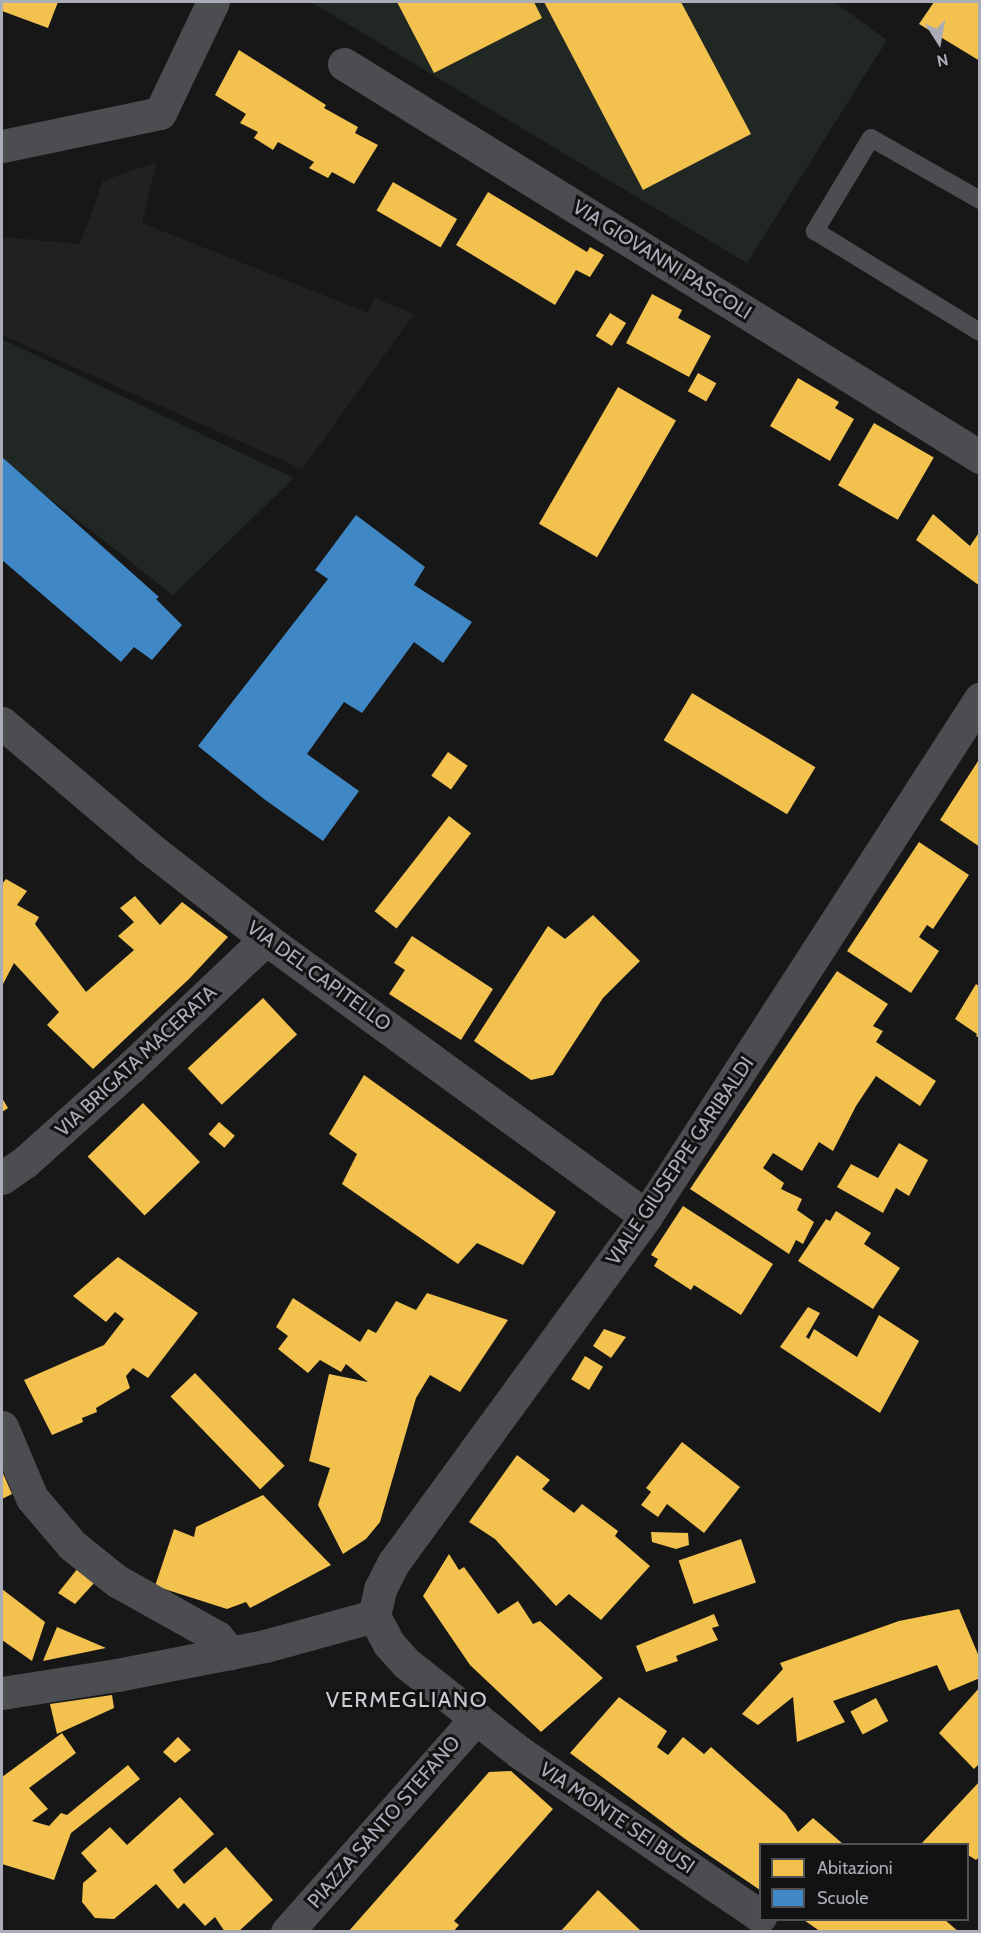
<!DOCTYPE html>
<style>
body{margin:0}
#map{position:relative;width:981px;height:1933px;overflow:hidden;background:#171718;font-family:Cabin,sans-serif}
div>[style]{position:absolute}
.built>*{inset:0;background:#212123}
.green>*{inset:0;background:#212722}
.homes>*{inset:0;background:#f2c14e;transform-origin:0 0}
.schools>*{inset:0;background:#3f88c5}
.service>*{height:18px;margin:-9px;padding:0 9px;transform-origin:9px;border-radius:9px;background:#4c4d50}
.minor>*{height:33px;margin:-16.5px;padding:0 16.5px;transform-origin:16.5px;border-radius:16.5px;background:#4c4d50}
span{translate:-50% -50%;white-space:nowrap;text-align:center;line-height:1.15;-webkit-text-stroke:6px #121213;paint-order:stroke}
.street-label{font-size:20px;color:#aaadb7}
.quarter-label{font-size:22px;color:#caccd3;letter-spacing:1.5px}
.frame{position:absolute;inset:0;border:3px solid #aaadb7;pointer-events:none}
.legend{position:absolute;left:759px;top:1843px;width:210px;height:78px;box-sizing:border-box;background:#121213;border:2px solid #4f5055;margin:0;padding:8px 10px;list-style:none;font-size:18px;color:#aaadb7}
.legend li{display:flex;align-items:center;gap:12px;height:30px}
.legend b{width:30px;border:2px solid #4f5055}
.north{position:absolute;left:909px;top:12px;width:60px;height:60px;-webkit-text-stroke:4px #121213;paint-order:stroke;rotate:169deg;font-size:16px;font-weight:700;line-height:24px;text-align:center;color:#aaadb7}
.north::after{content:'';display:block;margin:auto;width:21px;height:27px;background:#aaadb7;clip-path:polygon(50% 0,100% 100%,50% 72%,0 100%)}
</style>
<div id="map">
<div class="built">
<div style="clip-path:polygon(156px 162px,142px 223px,368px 313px,374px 298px,414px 314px,302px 469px,2px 335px,2px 237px,80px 244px,103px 181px)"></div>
</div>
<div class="green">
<div style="clip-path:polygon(311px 2px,834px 2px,887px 40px,747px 263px)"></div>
<div style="clip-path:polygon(2px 339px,294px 478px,173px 595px,2px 461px)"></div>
</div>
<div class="homes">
<div style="clip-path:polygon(2px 2px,58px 2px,48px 28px,2px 11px)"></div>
<div style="clip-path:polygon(397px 2px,534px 2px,542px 18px,434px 73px)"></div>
<div style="clip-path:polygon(544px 2px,681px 2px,751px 134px,643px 190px)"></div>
<div style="clip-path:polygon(934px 2px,980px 2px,980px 61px,919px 24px)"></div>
<div style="clip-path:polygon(239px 50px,326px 105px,324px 108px,358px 127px,355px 133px,378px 145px,354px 184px,332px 172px,328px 178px,309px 168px,314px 162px,278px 142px,273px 150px,254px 138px,258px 132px,240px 123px,246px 114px,215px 95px)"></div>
<div style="left:393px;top:182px;width:74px;height:33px;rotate:30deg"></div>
<div style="clip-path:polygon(488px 192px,587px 252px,590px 247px,604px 255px,590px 277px,576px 270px,555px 305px,456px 245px)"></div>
<div style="clip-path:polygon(652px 294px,682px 310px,678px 318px,711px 336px,689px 377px,626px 343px)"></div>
<div style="left:610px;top:313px;width:19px;height:27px;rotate:32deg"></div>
<div style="left:698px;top:373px;width:21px;height:21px;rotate:29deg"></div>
<div style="clip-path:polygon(798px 378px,839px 402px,835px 408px,854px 419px,830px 461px,770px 426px)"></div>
<div style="left:618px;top:387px;width:67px;height:158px;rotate:30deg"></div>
<div style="left:874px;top:423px;width:69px;height:72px;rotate:30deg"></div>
<div style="clip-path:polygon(933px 514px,970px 546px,980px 531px,980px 586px,916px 540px)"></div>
<div style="left:692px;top:693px;width:144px;height:55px;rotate:31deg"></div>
<div style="left:448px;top:752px;width:24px;height:29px;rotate:35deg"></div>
<div style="clip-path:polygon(980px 758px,980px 847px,940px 820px)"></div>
<div style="left:449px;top:816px;width:28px;height:121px;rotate:38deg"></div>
<div style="clip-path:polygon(919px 842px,969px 875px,933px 929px,927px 925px,919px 937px,939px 951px,911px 993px,847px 951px)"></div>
<div style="clip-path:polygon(6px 879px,27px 891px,17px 905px,39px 917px,35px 924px,86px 992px,134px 950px,118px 936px,134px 922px,120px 908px,135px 896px,160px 925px,182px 902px,228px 937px,189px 979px,93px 1069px,47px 1025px,59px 1012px,14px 963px,2px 986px,2px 884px)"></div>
<div style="clip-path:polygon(593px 915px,640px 961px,603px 998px,553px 1075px,531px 1080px,474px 1041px,548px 926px,565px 939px)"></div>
<div style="clip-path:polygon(412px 936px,493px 989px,461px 1040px,389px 994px,405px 970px,394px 963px)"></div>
<div style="clip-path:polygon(837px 971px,888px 1004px,873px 1026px,883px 1031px,876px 1042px,936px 1081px,920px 1106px,876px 1076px,856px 1106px,833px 1151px,819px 1142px,802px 1171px,773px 1153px,763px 1168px,784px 1183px,781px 1189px,802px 1199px,797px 1210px,814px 1222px,803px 1244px,796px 1240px,789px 1254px,690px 1189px)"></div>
<div style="clip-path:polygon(976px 984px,980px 987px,980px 1038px,976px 1036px,977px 1034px,955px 1019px)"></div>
<div style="left:263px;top:998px;width:50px;height:103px;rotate:47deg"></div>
<div style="clip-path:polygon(364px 1075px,556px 1212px,523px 1265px,477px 1243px,458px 1264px,342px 1184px,357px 1154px,329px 1134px)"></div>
<div style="clip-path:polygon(2px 1098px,8px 1108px,2px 1112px)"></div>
<div style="left:143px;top:1103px;width:82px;height:77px;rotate:46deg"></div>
<div style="left:219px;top:1122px;width:21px;height:16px;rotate:41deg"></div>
<div style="clip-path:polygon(899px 1143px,928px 1160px,909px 1196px,896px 1188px,883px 1213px,837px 1187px,851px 1164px,878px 1178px)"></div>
<div style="clip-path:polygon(683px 1206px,773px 1264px,741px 1315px,694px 1285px,691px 1290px,654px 1266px,658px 1259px,651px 1255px)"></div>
<div style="clip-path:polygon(836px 1211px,871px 1233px,864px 1244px,900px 1268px,873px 1309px,798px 1261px,826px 1219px,830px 1221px)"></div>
<div style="clip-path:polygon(118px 1257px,198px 1313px,148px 1378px,133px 1368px,126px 1376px,130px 1388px,96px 1408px,97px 1412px,82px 1418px,83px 1422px,52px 1435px,24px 1380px,104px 1345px,124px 1319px,115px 1312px,106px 1322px,73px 1296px)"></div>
<div style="clip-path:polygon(427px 1293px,508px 1320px,460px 1392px,430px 1375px,416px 1398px,380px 1522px,366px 1539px,343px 1554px,318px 1505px,330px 1468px,309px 1461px,329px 1374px,368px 1382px,346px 1364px,341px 1372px,320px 1360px,308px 1373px,278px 1349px,288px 1336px,276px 1327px,293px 1298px,360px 1342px,368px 1329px,376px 1333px,396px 1301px,416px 1310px)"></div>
<div style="clip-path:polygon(808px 1307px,820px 1313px,806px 1337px,809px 1339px,814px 1329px,857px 1357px,879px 1315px,919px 1341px,880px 1413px,780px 1347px)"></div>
<div style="clip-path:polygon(604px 1329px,626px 1337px,611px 1358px,593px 1346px)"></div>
<div style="left:585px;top:1356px;width:21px;height:27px;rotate:31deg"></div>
<div style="left:195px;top:1373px;width:129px;height:34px;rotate:46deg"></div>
<div style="clip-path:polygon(682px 1442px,740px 1487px,704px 1533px,667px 1504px,658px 1517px,641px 1505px,651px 1492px,646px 1488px)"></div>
<div style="clip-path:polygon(517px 1455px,550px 1480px,542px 1489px,574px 1513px,582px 1504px,618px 1531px,615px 1536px,650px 1566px,601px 1620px,569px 1594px,556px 1606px,495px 1539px,469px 1522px)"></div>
<div style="clip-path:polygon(2px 1471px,12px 1494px,2px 1499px)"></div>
<div style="clip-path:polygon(263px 1495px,331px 1565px,250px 1608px,246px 1602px,227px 1609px,155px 1586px,174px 1529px,194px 1537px,196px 1527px)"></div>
<div style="clip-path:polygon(651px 1532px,688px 1533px,689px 1545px,676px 1549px,652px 1542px)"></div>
<div style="left:741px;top:1539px;width:46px;height:66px;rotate:71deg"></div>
<div style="clip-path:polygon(449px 1554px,459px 1570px,464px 1567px,498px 1614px,518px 1601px,533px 1624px,540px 1621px,603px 1678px,541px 1732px,470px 1665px,423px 1596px)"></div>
<div style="clip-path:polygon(78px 1568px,95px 1582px,75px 1604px,58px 1593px)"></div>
<div style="clip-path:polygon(2px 1589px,45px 1622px,32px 1661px,2px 1640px)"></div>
<div style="clip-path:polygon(959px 1609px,980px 1659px,980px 1678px,949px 1691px,937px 1665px,833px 1701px,845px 1722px,797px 1742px,793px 1697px,758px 1725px,742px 1714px,783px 1669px,780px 1663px,899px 1621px)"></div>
<div style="clip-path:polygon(714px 1614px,719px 1626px,712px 1628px,718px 1640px,676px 1656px,678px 1661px,646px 1672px,636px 1646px)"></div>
<div style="clip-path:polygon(57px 1627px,106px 1648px,43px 1661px)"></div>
<div style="clip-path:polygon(980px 1687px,980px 1763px,974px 1769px,939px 1733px)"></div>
<div style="clip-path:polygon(112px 1695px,114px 1708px,57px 1734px,50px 1704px)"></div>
<div style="clip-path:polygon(619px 1697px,667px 1731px,657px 1747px,668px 1755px,683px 1737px,704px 1754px,711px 1747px,786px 1814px,798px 1832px,813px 1818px,843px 1844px,760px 1844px,760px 1890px,688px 1841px,570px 1753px)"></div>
<div style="left:876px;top:1698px;width:26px;height:29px;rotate:62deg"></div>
<div style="clip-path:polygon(62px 1733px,76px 1753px,29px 1788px,48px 1809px,32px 1821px,49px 1826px,61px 1813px,67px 1815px,128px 1765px,140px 1779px,71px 1833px,54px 1880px,2px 1864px,2px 1777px)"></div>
<div style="clip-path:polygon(178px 1737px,191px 1750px,175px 1763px,163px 1752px)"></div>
<div style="clip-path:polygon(511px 1771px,553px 1809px,454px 1921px,459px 1925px,453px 1932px,348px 1932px,489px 1772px)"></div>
<div style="clip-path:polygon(980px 1781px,980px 1856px,976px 1860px,968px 1855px,968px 1844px,921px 1844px)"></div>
<div style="clip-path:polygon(180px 1797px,214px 1834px,173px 1870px,184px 1884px,226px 1847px,273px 1900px,238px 1932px,225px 1932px,215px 1917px,205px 1926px,184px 1903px,178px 1909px,156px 1884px,114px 1919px,95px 1918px,82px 1902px,83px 1883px,97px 1871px,81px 1853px,110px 1827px,127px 1845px)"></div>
<div style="clip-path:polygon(598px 1890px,642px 1932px,560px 1932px)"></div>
<div style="clip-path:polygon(804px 1920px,945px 1920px,959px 1932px,821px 1932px)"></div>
</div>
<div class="schools">
<div style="clip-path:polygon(2px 457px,159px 597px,156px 599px,182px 625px,152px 660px,134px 647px,121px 662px,2px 560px)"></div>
<div style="clip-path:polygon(356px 515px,425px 567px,414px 585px,472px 622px,443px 663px,414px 642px,362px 713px,344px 702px,307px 754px,359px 791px,323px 841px,264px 799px,198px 746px,328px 579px,315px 570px)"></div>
</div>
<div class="service">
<div style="left:980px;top:200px;width:125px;rotate:-150.4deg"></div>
<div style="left:871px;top:138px;width:109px;rotate:121.1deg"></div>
<div style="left:815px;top:231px;width:193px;rotate:31.5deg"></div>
</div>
<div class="minor">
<div style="left:344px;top:64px;width:748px;rotate:31.71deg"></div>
<div style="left:2px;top:146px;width:161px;rotate:-11.8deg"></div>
<div style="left:160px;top:113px;width:123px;rotate:-64.5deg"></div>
<div style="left:2px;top:723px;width:192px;rotate:40.3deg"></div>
<div style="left:148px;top:847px;width:150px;rotate:37.9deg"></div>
<div style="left:266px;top:939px;width:470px;rotate:36.1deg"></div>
<div style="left:2px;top:1178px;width:28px;rotate:-35deg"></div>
<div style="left:25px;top:1162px;width:142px;rotate:-41.9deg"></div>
<div style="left:131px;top:1067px;width:186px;rotate:-43.5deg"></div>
<div style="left:2px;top:1427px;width:77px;rotate:67.1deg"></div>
<div style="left:32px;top:1498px;width:62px;rotate:49.6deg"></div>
<div style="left:72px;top:1545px;width:58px;rotate:38.7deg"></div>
<div style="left:117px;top:1581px;width:115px;rotate:29.2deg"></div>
<div style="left:217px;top:1637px;width:21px;rotate:51deg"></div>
<div style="left:374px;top:1616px;width:28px;rotate:-77deg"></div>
<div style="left:380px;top:1589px;width:30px;rotate:-63deg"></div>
<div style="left:394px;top:1562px;width:428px;rotate:-53.9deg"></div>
<div style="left:646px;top:1216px;width:616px;rotate:-57.14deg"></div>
<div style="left:374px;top:1616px;width:32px;rotate:62deg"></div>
<div style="left:389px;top:1644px;width:25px;rotate:48deg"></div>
<div style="left:406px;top:1663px;width:144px;rotate:38.2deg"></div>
<div style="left:519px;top:1752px;width:292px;rotate:34.2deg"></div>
<div style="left:2px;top:1693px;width:116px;rotate:-8.9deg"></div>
<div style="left:117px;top:1675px;width:151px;rotate:-11.1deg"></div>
<div style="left:265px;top:1646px;width:113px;rotate:-15.4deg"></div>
<div style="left:287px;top:1932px;width:286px;rotate:-48.5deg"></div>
</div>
<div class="street-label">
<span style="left:662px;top:260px;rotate:32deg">VIA GIOVANNI PASCOLI</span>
<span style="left:319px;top:976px;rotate:36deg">VIA DEL CAPITELLO</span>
<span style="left:136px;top:1061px;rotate:-43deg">VIA BRIGATA MACERATA</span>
<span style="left:680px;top:1161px;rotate:-56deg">VIALE GIUSEPPE GARIBALDI</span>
<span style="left:617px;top:1818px;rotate:34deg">VIA MONTE SEI BUSI</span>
<span style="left:384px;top:1822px;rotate:-49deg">PIAZZA SANTO STEFANO</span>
</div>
<div class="quarter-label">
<span style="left:407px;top:1700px">VERMEGLIANO</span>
</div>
<div class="frame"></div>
<ul class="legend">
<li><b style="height:16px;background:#f2c14e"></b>Abitazioni</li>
<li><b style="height:16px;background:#3f88c5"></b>Scuole</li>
</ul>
<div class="north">N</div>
</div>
